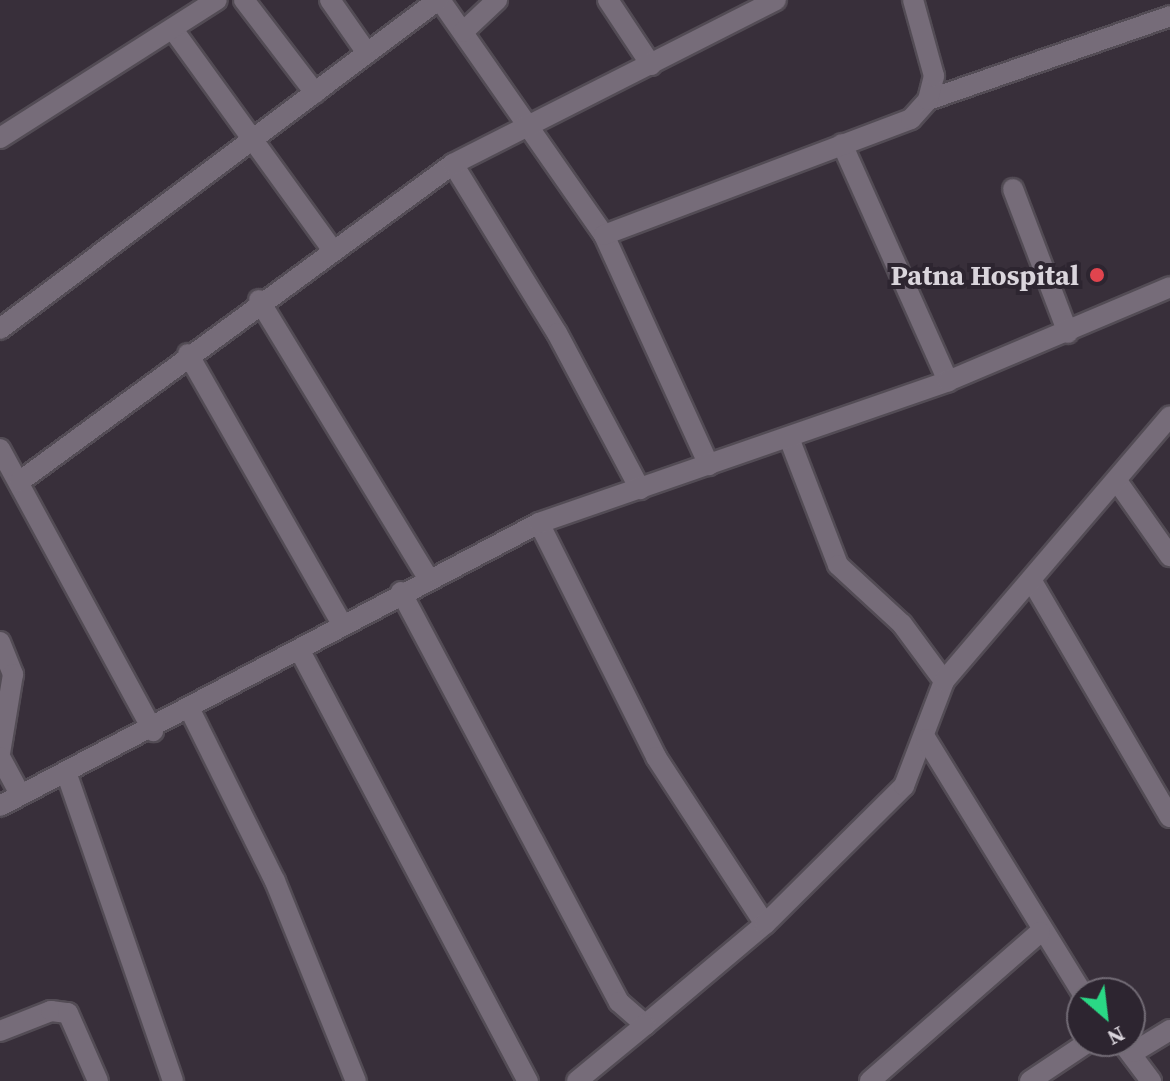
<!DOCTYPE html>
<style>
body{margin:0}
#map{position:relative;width:1170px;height:1081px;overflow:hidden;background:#382f3a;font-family:"Source Serif 4",serif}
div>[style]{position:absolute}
.roads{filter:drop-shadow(2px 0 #534c55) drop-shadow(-2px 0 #534c55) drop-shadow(0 2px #534c55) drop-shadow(0 -2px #534c55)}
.minor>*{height:20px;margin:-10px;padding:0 10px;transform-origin:10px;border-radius:10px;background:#766c79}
.dots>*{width:22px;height:22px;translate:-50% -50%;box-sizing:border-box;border:4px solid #2d2530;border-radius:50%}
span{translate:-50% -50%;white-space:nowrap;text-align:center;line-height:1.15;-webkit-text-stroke:8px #2d2530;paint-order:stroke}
.poi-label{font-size:28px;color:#dad5dc;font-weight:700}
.right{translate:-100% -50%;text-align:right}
.north{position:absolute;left:1066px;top:977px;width:80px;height:80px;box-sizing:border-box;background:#2d2530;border:2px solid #726b75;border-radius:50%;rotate:152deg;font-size:22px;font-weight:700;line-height:32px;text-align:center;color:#dad5dc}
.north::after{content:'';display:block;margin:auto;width:28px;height:36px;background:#2ad885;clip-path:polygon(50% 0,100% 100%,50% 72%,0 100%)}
</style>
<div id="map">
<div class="roads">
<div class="minor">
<div style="left:244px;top:0;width:117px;rotate:52.6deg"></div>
<div style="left:330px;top:0;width:65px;rotate:55.1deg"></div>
<div style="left:440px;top:0;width:287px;rotate:55.1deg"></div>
<div style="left:604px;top:235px;width:253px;rotate:65.5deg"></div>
<div style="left:608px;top:0;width:78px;rotate:56.5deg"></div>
<div style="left:174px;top:31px;width:269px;rotate:54.1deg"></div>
<div style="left:463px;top:32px;width:47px;rotate:-43.3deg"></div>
<div style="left:928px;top:100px;width:256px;rotate:-19.1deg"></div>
<div style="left:0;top:138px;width:257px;rotate:-32.5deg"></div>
<div style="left:842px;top:144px;width:260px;rotate:65.9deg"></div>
<div style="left:453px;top:164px;width:198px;rotate:58.4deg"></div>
<div style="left:557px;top:333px;width:177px;rotate:62deg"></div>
<div style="left:1013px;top:189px;width:154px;rotate:69.1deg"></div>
<div style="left:604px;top:235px;width:328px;rotate:-20.7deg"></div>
<div style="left:911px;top:119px;width:25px;rotate:-48deg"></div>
<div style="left:928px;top:100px;width:25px;rotate:-76deg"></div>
<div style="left:934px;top:76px;width:79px;rotate:-105.4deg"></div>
<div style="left:259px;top:300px;width:323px;rotate:58.7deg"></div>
<div style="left:0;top:329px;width:548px;rotate:-36.91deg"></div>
<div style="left:188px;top:354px;width:311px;rotate:60.3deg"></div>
<div style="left:789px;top:438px;width:136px;rotate:68.9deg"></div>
<div style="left:838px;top:565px;width:87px;rotate:42.7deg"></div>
<div style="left:902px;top:624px;width:71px;rotate:53.6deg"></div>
<div style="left:0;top:449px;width:321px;rotate:61.5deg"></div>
<div style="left:1117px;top:481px;width:92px;rotate:54.8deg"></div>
<div style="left:19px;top:482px;width:538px;rotate:-36.23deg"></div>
<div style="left:453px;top:164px;width:362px;rotate:-26.9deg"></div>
<div style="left:539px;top:523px;width:262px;rotate:63.4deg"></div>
<div style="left:656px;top:757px;width:199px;rotate:56.9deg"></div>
<div style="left:1033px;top:583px;width:271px;rotate:59.7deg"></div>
<div style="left:401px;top:592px;width:464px;rotate:62deg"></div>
<div style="left:619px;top:1002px;width:35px;rotate:41deg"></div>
<div style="left:645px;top:1025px;width:157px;rotate:-40.1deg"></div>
<div style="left:765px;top:924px;width:196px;rotate:-44.8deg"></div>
<div style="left:904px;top:786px;width:112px;rotate:-69.1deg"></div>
<div style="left:944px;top:681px;width:348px;rotate:-49.5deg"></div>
<div style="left:0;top:642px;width:35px;rotate:68deg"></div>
<div style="left:13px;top:674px;width:80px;rotate:99.3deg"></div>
<div style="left:300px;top:651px;width:487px;rotate:62.1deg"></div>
<div style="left:190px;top:710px;width:191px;rotate:63.6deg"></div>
<div style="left:275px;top:881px;width:216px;rotate:68deg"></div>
<div style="left:926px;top:739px;width:298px;rotate:58.4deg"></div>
<div style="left:0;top:757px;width:42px;rotate:61.6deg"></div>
<div style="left:66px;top:772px;width:327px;rotate:70.9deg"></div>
<div style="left:0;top:806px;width:609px;rotate:-27.7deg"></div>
<div style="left:539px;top:523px;width:433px;rotate:-19.1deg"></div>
<div style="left:948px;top:381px;width:241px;rotate:-22.9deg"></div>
<div style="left:0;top:1031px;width:55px;rotate:-21.4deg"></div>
<div style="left:51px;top:1011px;width:17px;rotate:7deg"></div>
<div style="left:68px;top:1013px;width:74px;rotate:66.2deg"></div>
<div style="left:1121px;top:1041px;width:50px;rotate:53.1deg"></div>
<div style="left:1134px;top:1052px;width:42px;rotate:-31.4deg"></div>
<div style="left:577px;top:1081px;width:88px;rotate:-39.5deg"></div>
<div style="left:870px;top:1081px;width:226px;rotate:-41.2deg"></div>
<div style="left:1030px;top:1081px;width:72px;rotate:-33.7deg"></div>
</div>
</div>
<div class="dots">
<div style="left:1097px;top:275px;background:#e0444e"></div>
</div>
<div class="poi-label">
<span class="right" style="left:1079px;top:275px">Patna Hospital</span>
</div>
<div class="north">N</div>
</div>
